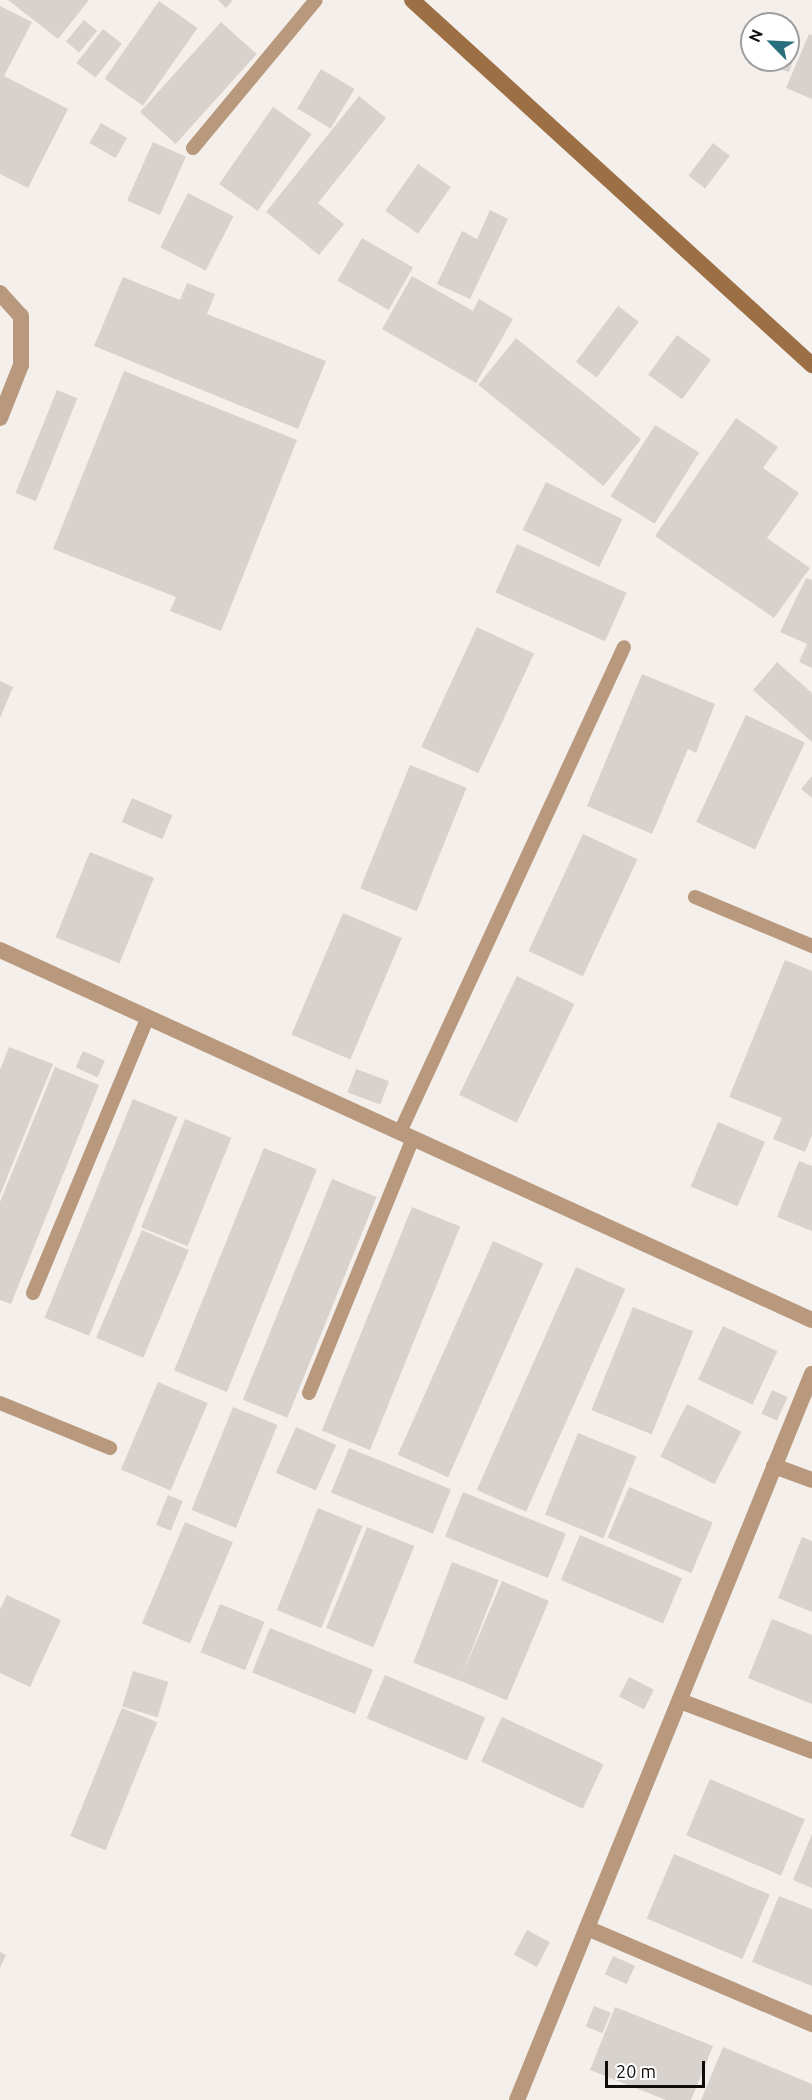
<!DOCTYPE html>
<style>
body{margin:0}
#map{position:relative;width:812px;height:2100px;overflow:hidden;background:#f4efea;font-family:Ubuntu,sans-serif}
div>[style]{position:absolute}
.building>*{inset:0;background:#d7d2cd;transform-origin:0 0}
.service>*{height:14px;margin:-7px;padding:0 7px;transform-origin:7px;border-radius:7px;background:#b9997e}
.minor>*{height:16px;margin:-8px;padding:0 8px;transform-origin:8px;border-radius:8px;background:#b9997e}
.secondary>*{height:16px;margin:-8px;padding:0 8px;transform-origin:8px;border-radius:8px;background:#9c6f45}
span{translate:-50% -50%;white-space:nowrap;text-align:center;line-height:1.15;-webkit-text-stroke:6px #fff;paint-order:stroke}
.north{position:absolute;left:740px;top:12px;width:60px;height:60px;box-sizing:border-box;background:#fff;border:2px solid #9f9e9e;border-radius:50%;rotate:294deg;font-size:16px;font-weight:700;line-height:24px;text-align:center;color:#0f0d0c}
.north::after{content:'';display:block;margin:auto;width:21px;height:27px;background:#286e7c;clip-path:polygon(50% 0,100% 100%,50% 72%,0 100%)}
.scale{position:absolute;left:605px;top:2061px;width:100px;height:27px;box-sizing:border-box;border:3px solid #0f0d0c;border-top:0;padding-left:8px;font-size:18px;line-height:21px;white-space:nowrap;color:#0f0d0c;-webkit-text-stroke:4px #fff;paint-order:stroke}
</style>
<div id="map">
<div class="building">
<div style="clip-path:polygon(8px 0,89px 0,58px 39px)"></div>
<div style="clip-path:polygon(218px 0,233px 0,226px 8px)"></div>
<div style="left:159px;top:1px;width:47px;height:95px;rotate:35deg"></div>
<div style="clip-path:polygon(0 6px,32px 22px,4px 76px,68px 109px,28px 188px,0 174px)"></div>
<div style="left:84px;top:20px;width:17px;height:28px;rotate:40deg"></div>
<div style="left:221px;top:22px;width:48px;height:121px;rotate:42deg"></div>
<div style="left:103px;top:29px;width:24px;height:43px;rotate:38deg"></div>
<div style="clip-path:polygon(809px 34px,812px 35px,812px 99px,786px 88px)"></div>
<div style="clip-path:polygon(788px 37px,800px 40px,789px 72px,770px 66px,772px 60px,788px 60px)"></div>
<div style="left:321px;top:69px;width:39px;height:46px;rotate:31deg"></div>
<div style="clip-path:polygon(359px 96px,386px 118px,318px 203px,344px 224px,319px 255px,266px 212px)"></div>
<div style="left:273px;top:107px;width:47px;height:94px;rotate:35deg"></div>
<div style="left:101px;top:123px;width:30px;height:23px;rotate:30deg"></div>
<div style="left:153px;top:142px;width:36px;height:64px;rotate:24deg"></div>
<div style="left:713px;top:143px;width:21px;height:41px;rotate:37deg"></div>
<div style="left:418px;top:164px;width:40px;height:57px;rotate:35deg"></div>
<div style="left:188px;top:193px;width:51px;height:61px;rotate:27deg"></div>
<div style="clip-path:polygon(490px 210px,508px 219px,470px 299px,437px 284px,462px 231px,477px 239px)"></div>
<div style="left:362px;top:238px;width:59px;height:49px;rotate:30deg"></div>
<div style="clip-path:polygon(412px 276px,473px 311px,479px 299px,513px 319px,476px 383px,382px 329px)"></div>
<div style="clip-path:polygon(123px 277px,180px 300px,187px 283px,215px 294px,207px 314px,326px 361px,298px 429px,94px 346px)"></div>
<div style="left:618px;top:306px;width:26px;height:70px;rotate:37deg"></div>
<div style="left:677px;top:335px;width:42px;height:49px;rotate:36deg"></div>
<div style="left:516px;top:338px;width:161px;height:60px;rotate:39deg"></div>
<div style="clip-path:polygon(124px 371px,297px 440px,221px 631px,170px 611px,176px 597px,53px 549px)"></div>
<div style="left:57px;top:390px;width:22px;height:111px;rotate:22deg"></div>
<div style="clip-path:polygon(736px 418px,778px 447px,763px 468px,799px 493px,767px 538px,810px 568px,774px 618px,655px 536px)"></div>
<div style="left:655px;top:425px;width:52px;height:84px;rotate:32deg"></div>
<div style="left:546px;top:482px;width:85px;height:53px;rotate:26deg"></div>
<div style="left:517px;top:544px;width:120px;height:53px;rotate:24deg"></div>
<div style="clip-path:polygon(806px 578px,812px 580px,812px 668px,799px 662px,807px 644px,780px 632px)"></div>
<div style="left:477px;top:627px;width:63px;height:132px;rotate:25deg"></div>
<div style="clip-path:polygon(777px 662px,812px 693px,812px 742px,753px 690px)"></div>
<div style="clip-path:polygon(642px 674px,715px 704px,696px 753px,688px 749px,652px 834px,587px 806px)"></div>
<div style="clip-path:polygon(0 681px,13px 687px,0 718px)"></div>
<div style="left:746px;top:715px;width:65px;height:118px;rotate:25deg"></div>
<div style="left:410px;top:765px;width:61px;height:133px;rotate:22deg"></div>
<div style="clip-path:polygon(812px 776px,812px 798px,801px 789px)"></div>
<div style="left:132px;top:798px;width:44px;height:26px;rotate:23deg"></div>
<div style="left:583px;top:834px;width:60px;height:129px;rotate:25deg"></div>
<div style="left:90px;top:852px;width:69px;height:92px;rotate:22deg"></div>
<div style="left:343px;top:913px;width:64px;height:132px;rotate:23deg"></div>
<div style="clip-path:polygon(785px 960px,812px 971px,812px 1135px,805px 1152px,773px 1139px,782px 1118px,729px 1097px)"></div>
<div style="left:517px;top:976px;width:64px;height:132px;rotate:26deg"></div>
<div style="clip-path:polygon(9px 1047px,53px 1064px,0 1195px,0 1070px)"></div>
<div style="left:83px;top:1051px;width:24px;height:18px;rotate:24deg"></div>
<div style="clip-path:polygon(55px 1067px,99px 1085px,11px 1304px,0 1300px,0 1202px)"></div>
<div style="left:356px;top:1069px;width:35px;height:25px;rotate:20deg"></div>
<div style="left:133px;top:1099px;width:48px;height:236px;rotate:22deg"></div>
<div style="left:185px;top:1119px;width:50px;height:117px;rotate:22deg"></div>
<div style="left:718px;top:1122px;width:51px;height:70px;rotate:23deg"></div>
<div style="left:264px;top:1148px;width:57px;height:240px;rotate:22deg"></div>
<div style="clip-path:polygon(799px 1161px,812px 1166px,812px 1231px,777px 1217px)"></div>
<div style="left:332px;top:1179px;width:48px;height:238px;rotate:22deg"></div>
<div style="left:412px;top:1207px;width:52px;height:241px;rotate:22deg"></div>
<div style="left:142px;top:1230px;width:51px;height:117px;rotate:23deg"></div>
<div style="left:493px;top:1241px;width:55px;height:234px;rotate:24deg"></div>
<div style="left:576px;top:1267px;width:54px;height:244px;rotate:24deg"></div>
<div style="left:633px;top:1307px;width:65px;height:111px;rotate:22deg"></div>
<div style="left:723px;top:1326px;width:60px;height:59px;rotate:25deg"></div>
<div style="left:158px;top:1382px;width:54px;height:95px;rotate:23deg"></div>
<div style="left:772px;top:1390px;width:17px;height:26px;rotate:24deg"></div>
<div style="left:687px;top:1404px;width:61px;height:59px;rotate:27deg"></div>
<div style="left:233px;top:1407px;width:48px;height:111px;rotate:22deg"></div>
<div style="left:296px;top:1427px;width:44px;height:50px;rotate:24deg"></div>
<div style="left:578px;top:1433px;width:63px;height:88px;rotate:22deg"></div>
<div style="left:349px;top:1448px;width:110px;height:48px;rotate:22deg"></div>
<div style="left:629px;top:1487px;width:91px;height:55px;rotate:23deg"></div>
<div style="left:463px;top:1492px;width:111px;height:48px;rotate:22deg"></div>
<div style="left:168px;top:1495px;width:16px;height:32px;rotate:22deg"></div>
<div style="left:318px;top:1508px;width:48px;height:110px;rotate:22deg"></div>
<div style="left:185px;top:1522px;width:52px;height:110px;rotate:23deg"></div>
<div style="left:367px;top:1527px;width:51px;height:109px;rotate:22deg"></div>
<div style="left:580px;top:1535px;width:111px;height:49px;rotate:23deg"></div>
<div style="clip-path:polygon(802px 1537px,812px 1541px,812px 1612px,778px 1598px)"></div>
<div style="left:452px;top:1562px;width:50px;height:108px;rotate:21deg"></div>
<div style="left:502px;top:1581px;width:51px;height:108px;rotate:23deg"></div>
<div style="clip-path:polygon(7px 1595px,61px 1620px,30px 1687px,0 1673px,0 1609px)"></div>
<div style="left:220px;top:1604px;width:48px;height:52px;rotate:22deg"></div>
<div style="clip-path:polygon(772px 1619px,812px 1635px,812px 1704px,748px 1678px)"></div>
<div style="left:270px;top:1628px;width:111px;height:48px;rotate:22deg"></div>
<div style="left:133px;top:1671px;width:37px;height:37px;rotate:17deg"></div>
<div style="left:385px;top:1675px;width:109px;height:47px;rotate:23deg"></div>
<div style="left:629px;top:1677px;width:28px;height:22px;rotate:27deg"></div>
<div style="left:122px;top:1708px;width:38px;height:138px;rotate:22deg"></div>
<div style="left:502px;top:1717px;width:112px;height:49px;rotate:25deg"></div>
<div style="left:710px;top:1779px;width:103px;height:61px;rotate:23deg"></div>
<div style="clip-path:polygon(812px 1834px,812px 1888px,793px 1880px)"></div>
<div style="left:674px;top:1854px;width:104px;height:70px;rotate:23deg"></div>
<div style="clip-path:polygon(779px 1896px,812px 1909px,812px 1986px,752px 1962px)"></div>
<div style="left:527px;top:1930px;width:26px;height:28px;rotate:28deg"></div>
<div style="clip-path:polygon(0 1952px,6px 1955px,0 1968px)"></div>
<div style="left:613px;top:1956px;width:24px;height:20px;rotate:24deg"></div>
<div style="left:594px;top:2006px;width:18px;height:22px;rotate:22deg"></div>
<div style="clip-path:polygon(615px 2007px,713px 2046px,691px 2100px,666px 2100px,590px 2070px)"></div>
<div style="clip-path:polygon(723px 2047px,812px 2084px,812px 2100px,701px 2100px)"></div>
</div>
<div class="service">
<div style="left:193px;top:148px;width:192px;rotate:-50.3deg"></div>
<div style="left:695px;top:897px;width:127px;rotate:22.7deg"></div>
<div style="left:400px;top:1132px;width:534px;rotate:-65.21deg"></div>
<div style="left:33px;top:1293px;width:299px;rotate:-67.4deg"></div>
<div style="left:309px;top:1393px;width:275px;rotate:-67.8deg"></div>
<div style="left:0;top:1403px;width:119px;rotate:22.2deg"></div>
</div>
<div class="minor">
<div style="left:0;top:293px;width:31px;rotate:48deg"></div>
<div style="left:21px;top:316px;width:49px;rotate:90deg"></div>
<div style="left:21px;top:365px;width:57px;rotate:111.6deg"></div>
<div style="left:0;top:950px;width:892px;rotate:24.5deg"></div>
<div style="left:774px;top:1466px;width:40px;rotate:20.2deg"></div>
<div style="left:680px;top:1701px;width:141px;rotate:20.7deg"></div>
<div style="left:587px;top:1928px;width:245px;rotate:23.1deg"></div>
<div style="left:517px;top:2100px;width:784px;rotate:-67.89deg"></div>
</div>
<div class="secondary">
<div style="left:412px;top:0;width:542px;rotate:42.38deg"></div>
</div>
<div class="north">N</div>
<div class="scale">20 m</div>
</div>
